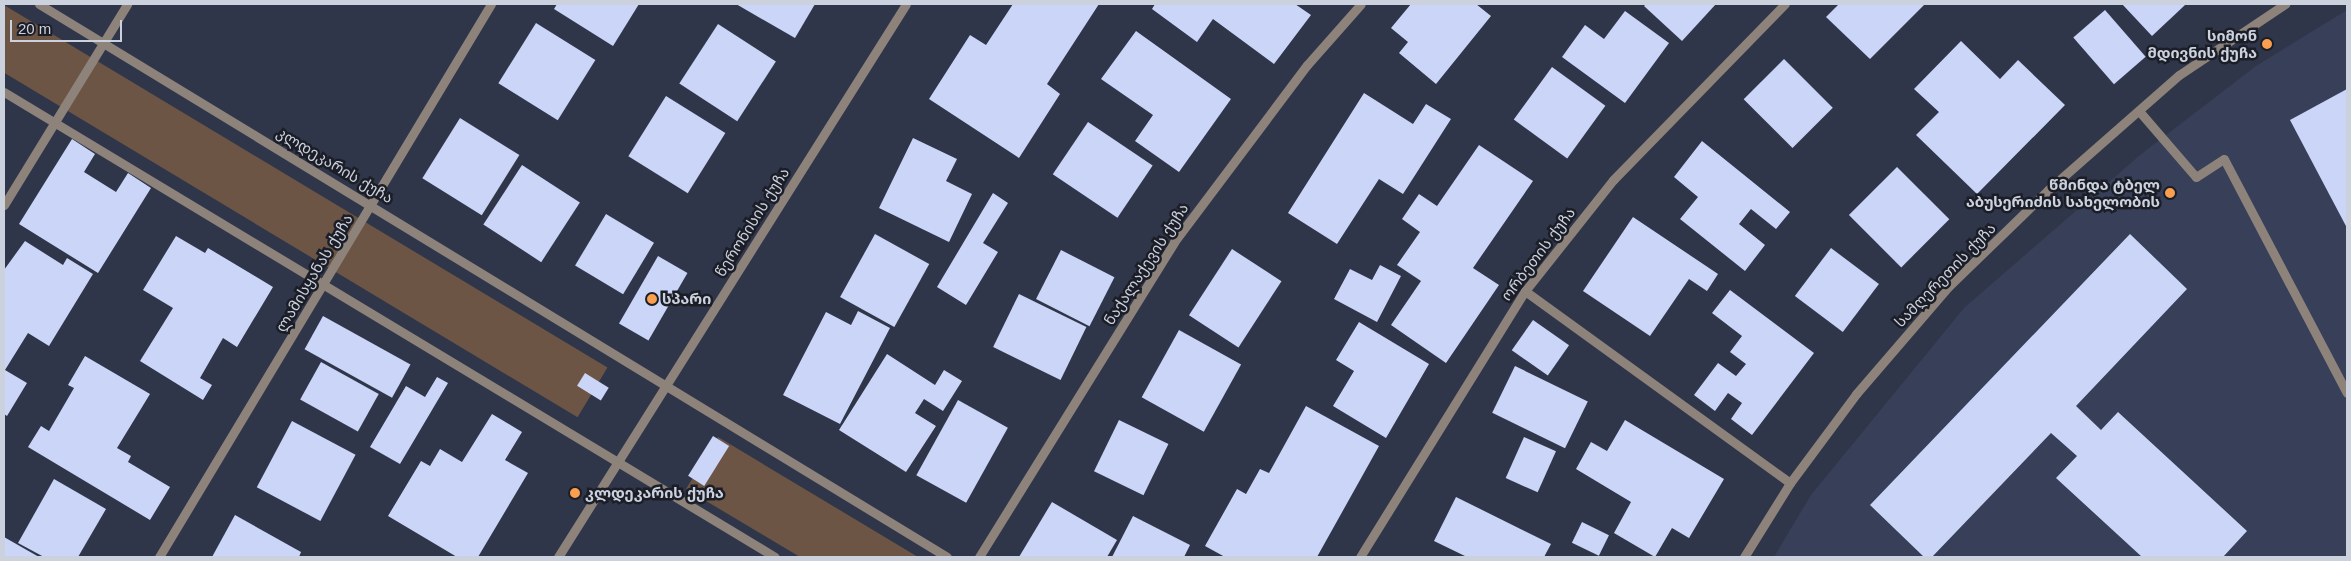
<!DOCTYPE html>
<meta charset="utf-8">
<style>
body{margin:0}
#map{position:relative;width:2351px;height:561px;overflow:hidden;background:#30364a;font-family:Arial,"Noto Sans Georgian",sans-serif}
div>[style]{position:absolute}
.built>*{inset:0;background:#373f59}
.green>*{inset:0;background:#6c5544;transform-origin:0 0}
.building>*{inset:0;background:#cad5f7;transform-origin:0 0}
.minor>*{height:9px;margin:-4.5px;padding:0 4.5px;transform-origin:4.5px;border-radius:4.5px;background:#8d837b}
.dots>*{width:14px;height:14px;translate:-50% -50%;box-sizing:border-box;border:2px solid #1b1e27;border-radius:50%}
span{translate:-50% -50%;white-space:nowrap;text-align:center;line-height:1.15;-webkit-text-stroke:5px #1b1e27;paint-order:stroke}
.poi-label{font-size:15px;color:#ccd1de;font-weight:700}
.right{translate:-100% -50%;text-align:right}
.left{translate:0 -50%;text-align:left}
.street-label{font-size:15px;color:#ccd1de}
.frame{position:absolute;inset:0;border:5px solid #ccd1de;pointer-events:none}
.scale{position:absolute;left:10px;top:20px;width:112px;height:22px;box-sizing:border-box;border:2px solid #ccd1de;border-top:0;padding-left:6px;font-size:15px;line-height:18px;white-space:nowrap;color:#ccd1de;-webkit-text-stroke:4px #1b1e27;paint-order:stroke}
</style>
<div id="map">
<div class="built">
<div style="clip-path:polygon(2347px 10px,2347px 557px,1774px 557px,1811px 495px,1964px 308px,2140px 155px,2256px 66px)"></div>
</div>
<div class="green">
<div style="left:4px;top:5px;width:704px;height:58px;rotate:31deg"></div>
<div style="clip-path:polygon(718px 437px,918px 557px,800px 557px,686px 489px)"></div>
</div>
<div class="building">
<div style="clip-path:polygon(557px 4px,639px 4px,613px 46px,554px 9px)"></div>
<div style="clip-path:polygon(736px 4px,815px 4px,795px 38px)"></div>
<div style="clip-path:polygon(1013px 4px,1099px 4px,1047px 84px,1060px 94px,1019px 158px,929px 99px,970px 35px,986px 45px)"></div>
<div style="clip-path:polygon(1155px 4px,1295px 4px,1311px 15px,1274px 64px,1213px 19px,1197px 42px,1152px 9px)"></div>
<div style="clip-path:polygon(1411px 4px,1476px 4px,1491px 16px,1436px 84px,1399px 53px,1408px 42px,1391px 28px)"></div>
<div style="clip-path:polygon(1646px 4px,1716px 4px,1682px 41px,1644px 6px)"></div>
<div style="clip-path:polygon(1839px 4px,1925px 4px,1870px 59px,1826px 17px)"></div>
<div style="clip-path:polygon(2122px 4px,2183px 4px,2185px 5px,2152px 36px)"></div>
<div style="left:2105px;top:10px;width:62px;height:42px;rotate:49deg"></div>
<div style="clip-path:polygon(1625px 11px,1669px 43px,1625px 103px,1562px 57px,1585px 25px,1604px 39px)"></div>
<div style="left:536px;top:23px;width:70px;height:71px;rotate:32deg"></div>
<div style="left:718px;top:24px;width:69px;height:71px;rotate:33deg"></div>
<div style="clip-path:polygon(1136px 31px,1231px 99px,1179px 172px,1135px 141px,1153px 115px,1101px 79px)"></div>
<div style="clip-path:polygon(1961px 41px,2000px 79px,2018px 60px,2065px 105px,1977px 194px,1916px 135px,1939px 112px,1914px 89px)"></div>
<div style="left:1784px;top:59px;width:69px;height:57px;rotate:45deg"></div>
<div style="left:1552px;top:67px;width:66px;height:65px;rotate:36deg"></div>
<div style="clip-path:polygon(2347px 89px,2347px 228px,2290px 120px)"></div>
<div style="clip-path:polygon(1364px 93px,1413px 124px,1426px 104px,1451px 119px,1403px 194px,1379px 179px,1337px 244px,1288px 213px)"></div>
<div style="left:666px;top:96px;width:70px;height:71px;rotate:32deg"></div>
<div style="left:460px;top:118px;width:70px;height:71px;rotate:32deg"></div>
<div style="left:1088px;top:122px;width:78px;height:63px;rotate:34deg"></div>
<div style="clip-path:polygon(913px 138px,957px 159px,946px 181px,972px 194px,949px 242px,879px 208px)"></div>
<div style="clip-path:polygon(72px 139px,95px 154px,84px 172px,116px 192px,128px 173px,151px 188px,98px 273px,19px 224px)"></div>
<div style="clip-path:polygon(1702px 141px,1790px 212px,1776px 229px,1751px 209px,1739px 224px,1765px 245px,1745px 271px,1680px 219px,1698px 197px,1674px 177px)"></div>
<div style="clip-path:polygon(1479px 145px,1533px 181px,1473px 268px,1499px 285px,1446px 363px,1391px 325px,1421px 281px,1397px 265px,1420px 232px,1402px 219px,1419px 194px,1437px 206px)"></div>
<div style="left:522px;top:165px;width:69px;height:71px;rotate:33deg"></div>
<div style="left:1897px;top:167px;width:74px;height:68px;rotate:45deg"></div>
<div style="clip-path:polygon(993px 193px,1008px 203px,983px 243px,998px 252px,966px 305px,937px 287px)"></div>
<div style="left:606px;top:214px;width:56px;height:60px;rotate:31deg"></div>
<div style="clip-path:polygon(1633px 217px,1718px 274px,1707px 291px,1689px 279px,1650px 336px,1583px 291px)"></div>
<div style="left:875px;top:234px;width:62px;height:72px;rotate:29deg"></div>
<div style="clip-path:polygon(2130px 234px,2187px 289px,2076px 406px,2101px 430px,2118px 412px,2247px 531px,2223px 557px,2142px 557px,2056px 478px,2077px 456px,2051px 433px,1932px 557px,1924px 557px,1870px 505px)"></div>
<div style="clip-path:polygon(176px 236px,205px 253px,208px 248px,273px 287px,237px 347px,223px 338px,200px 378px,212px 385px,203px 400px,140px 361px,173px 308px,143px 290px)"></div>
<div style="clip-path:polygon(25px 241px,63px 265px,67px 258px,93px 274px,49px 346px,28px 333px,5px 370px,27px 383px,7px 416px,4px 414px,4px 270px)"></div>
<div style="left:1831px;top:248px;width:60px;height:60px;rotate:37deg"></div>
<div style="left:1232px;top:249px;width:59px;height:79px;rotate:33deg"></div>
<div style="left:1061px;top:250px;width:60px;height:55px;rotate:27deg"></div>
<div style="left:658px;top:256px;width:34px;height:78px;rotate:30deg"></div>
<div style="clip-path:polygon(1380px 265px,1401px 276px,1377px 322px,1334px 299px,1350px 269px,1372px 280px)"></div>
<div style="clip-path:polygon(1730px 290px,1814px 353px,1752px 435px,1731px 419px,1742px 403px,1728px 393px,1715px 411px,1694px 395px,1718px 363px,1736px 376px,1746px 364px,1730px 352px,1742px 336px,1712px 313px)"></div>
<div style="left:1019px;top:294px;width:75px;height:59px;rotate:26deg"></div>
<div style="clip-path:polygon(858px 311px,890px 328px,840px 424px,783px 395px,826px 312px,851px 325px)"></div>
<div style="left:323px;top:316px;width:100px;height:38px;rotate:29deg"></div>
<div style="left:1533px;top:320px;width:44px;height:37px;rotate:35deg"></div>
<div style="clip-path:polygon(1359px 322px,1429px 364px,1386px 438px,1333px 406px,1354px 371px,1336px 360px)"></div>
<div style="left:1179px;top:330px;width:71px;height:77px;rotate:29deg"></div>
<div style="clip-path:polygon(887px 354px,935px 385px,944px 370px,962px 381px,943px 411px,924px 399px,915px 413px,936px 426px,906px 472px,839px 430px)"></div>
<div style="clip-path:polygon(85px 356px,150px 394px,117px 448px,131px 456px,128px 462px,170px 487px,150px 520px,28px 447px,41px 426px,49px 431px,74px 388px,68px 385px)"></div>
<div style="left:321px;top:362px;width:66px;height:43px;rotate:29deg"></div>
<div style="left:1515px;top:366px;width:81px;height:52px;rotate:26deg"></div>
<div style="left:585px;top:373px;width:28px;height:15px;rotate:32deg"></div>
<div style="clip-path:polygon(437px 377px,448px 383px,400px 464px,370px 447px,406px 386px,425px 397px)"></div>
<div style="left:958px;top:400px;width:57px;height:86px;rotate:29deg"></div>
<div style="clip-path:polygon(1306px 406px,1379px 446px,1317px 557px,1225px 557px,1205px 546px,1237px 489px,1246px 494px,1260px 469px,1269px 473px)"></div>
<div style="clip-path:polygon(492px 414px,522px 432px,505px 460px,528px 473px,478px 557px,457px 557px,388px 516px,421px 461px,430px 466px,440px 449px,462px 462px)"></div>
<div style="left:1119px;top:420px;width:55px;height:57px;rotate:26deg"></div>
<div style="clip-path:polygon(1625px 420px,1724px 479px,1689px 538px,1672px 528px,1655px 557px,1614px 533px,1631px 502px,1576px 469px,1591px 442px,1607px 451px)"></div>
<div style="left:292px;top:421px;width:72px;height:75px;rotate:28deg"></div>
<div style="left:713px;top:436px;width:19px;height:47px;rotate:32deg"></div>
<div style="left:1524px;top:437px;width:35px;height:45px;rotate:24deg"></div>
<div style="clip-path:polygon(54px 479px,106px 509px,78px 557px,44px 557px,18px 543px)"></div>
<div style="clip-path:polygon(1456px 497px,1551px 544px,1544px 557px,1467px 557px,1434px 541px)"></div>
<div style="clip-path:polygon(1052px 502px,1117px 540px,1107px 557px,1019px 557px)"></div>
<div style="clip-path:polygon(235px 515px,301px 552px,299px 557px,212px 557px)"></div>
<div style="clip-path:polygon(1133px 516px,1190px 545px,1184px 557px,1112px 557px)"></div>
<div style="left:1582px;top:522px;width:30px;height:23px;rotate:26deg"></div>
<div style="clip-path:polygon(4px 537px,39px 557px,4px 557px)"></div>
</div>
<div class="minor">
<div style="left:39px;top:4px;width:1063px;rotate:31.34deg"></div>
<div style="left:4px;top:92px;width:900px;rotate:31.09deg"></div>
<div style="left:2139px;top:111px;width:87px;rotate:49.2deg"></div>
<div style="left:2196px;top:177px;width:33px;rotate:-33deg"></div>
<div style="left:2224px;top:159px;width:264px;rotate:62.3deg"></div>
<div style="left:4px;top:205px;width:236px;rotate:-58.5deg"></div>
<div style="left:1525px;top:291px;width:327px;rotate:35.9deg"></div>
<div style="left:159px;top:557px;width:645px;rotate:-59.02deg"></div>
<div style="left:558px;top:557px;width:653px;rotate:-57.82deg"></div>
<div style="left:979px;top:557px;width:370px;rotate:-58.2deg"></div>
<div style="left:1174px;top:242px;width:221px;rotate:-53.1deg"></div>
<div style="left:1307px;top:65px;width:81px;rotate:-48.5deg"></div>
<div style="left:1360px;top:557px;width:313px;rotate:-58.2deg"></div>
<div style="left:1525px;top:291px;width:142px;rotate:-51.6deg"></div>
<div style="left:1613px;top:180px;width:246px;rotate:-45.7deg"></div>
<div style="left:1744px;top:557px;width:87px;rotate:-58.1deg"></div>
<div style="left:1790px;top:483px;width:111px;rotate:-53.4deg"></div>
<div style="left:1856px;top:394px;width:143px;rotate:-49.3deg"></div>
<div style="left:1949px;top:286px;width:138px;rotate:-44.1deg"></div>
<div style="left:2048px;top:190px;width:174px;rotate:-41.3deg"></div>
<div style="left:2179px;top:75px;width:128px;rotate:-33.8deg"></div>
</div>
<div class="dots">
<div style="left:2267px;top:44px;background:#fa9f4f"></div>
<div style="left:2170px;top:193px;background:#fa9f4f"></div>
<div style="left:652px;top:299px;background:#fa9f4f"></div>
<div style="left:575px;top:493px;background:#fa9f4f"></div>
</div>
<div class="poi-label">
<span class="right" style="left:2257px;top:44px">სიმონ<br>მდივნის ქუჩა</span>
<span class="right" style="left:2160px;top:193px">წმინდა ტბელ<br>აბუსერიძის სახელობის</span>
<span class="left" style="left:662px;top:299px">სპარი</span>
<span class="left" style="left:585px;top:493px">კლდეკარის ქუჩა</span>
</div>
<div class="street-label">
<span style="left:335px;top:165px;rotate:31deg">კლდეკარის ქუჩა</span>
<span style="left:752px;top:222px;rotate:-58deg">წერონისის ქუჩა</span>
<span style="left:1538px;top:254px;rotate:-53deg">ორბეთის ქუჩა</span>
<span style="left:1146px;top:264px;rotate:-57deg">ნაქალაქევის ქუჩა</span>
<span style="left:314px;top:273px;rotate:-59deg">ლამისყანას ქუჩა</span>
<span style="left:1945px;top:275px;rotate:-46deg">სამღერეთის ქუჩა</span>
</div>
<div class="frame"></div>
<div class="scale">20 m</div>
</div>
